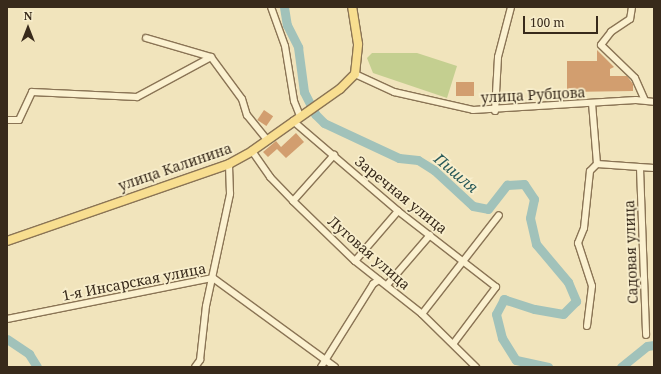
<!DOCTYPE html>
<meta charset="utf-8">
<style>
body{margin:0}
#map{position:relative;width:661px;height:374px;overflow:hidden;background:#f1e4bc;font-family:"Noto Serif",serif}
div>[style]{position:absolute}
.green>*{inset:0;background:#c4cf90}
.river>*{height:9px;margin:-4.5px;padding:0 4.5px;transform-origin:4.5px;border-radius:4.5px;background:#a1c2ba}
.building>*{inset:0;background:#d29e6f;transform-origin:0 0}
.roads{filter:drop-shadow(1px 0 #8a7455) drop-shadow(-1px 0 #8a7455) drop-shadow(0 1px #8a7455) drop-shadow(0 -1px #8a7455)}
.minor>*{height:6px;margin:-3px;padding:0 3px;transform-origin:3px;border-radius:3px;background:#fbf1d0}
.major>*{height:8px;margin:-4px;padding:0 4px;transform-origin:4px;border-radius:4px;background:#f8de90}
span{translate:-50% -50%;white-space:nowrap;text-align:center;line-height:1.15;-webkit-text-stroke:3.5px #f8eecc;paint-order:stroke}
.street-label{font-size:14px;color:#382a1b}
.water-label{font-size:15px;color:#285958;font-style:italic}
.frame{position:absolute;inset:0;border:8px solid #382a1b;pointer-events:none}
.north{position:absolute;left:8px;top:8px;width:40px;height:40px;-webkit-text-stroke:3px #f8eecc;paint-order:stroke;rotate:0deg;font-size:11px;font-weight:700;line-height:16px;text-align:center;color:#382a1b}
.north::after{content:'';display:block;margin:auto;width:14px;height:18px;background:#382a1b;clip-path:polygon(50% 0,100% 100%,50% 72%,0 100%)}
.scale{position:absolute;left:523px;top:16px;width:75px;height:18px;box-sizing:border-box;border:2px solid #382a1b;border-top:0;padding-left:5px;font-size:12px;line-height:14px;white-space:nowrap;color:#382a1b;-webkit-text-stroke:3px #f8eecc;paint-order:stroke}
</style>
<div id="map">
<div class="green">
<div style="clip-path:polygon(372px 53px,417px 53px,457px 66px,447px 98px,373px 73px,367px 58px)"></div>
</div>
<div class="river">
<div style="left:284px;top:7px;width:18px;rotate:81deg"></div>
<div style="left:287px;top:25px;width:25px;rotate:63deg"></div>
<div style="left:298px;top:47px;width:45px;rotate:82.4deg"></div>
<div style="left:304px;top:92px;width:25px;rotate:63deg"></div>
<div style="left:315px;top:114px;width:13px;rotate:45deg"></div>
<div style="left:324px;top:123px;width:83px;rotate:25deg"></div>
<div style="left:399px;top:158px;width:19px;rotate:6deg"></div>
<div style="left:418px;top:160px;width:19px;rotate:32deg"></div>
<div style="left:434px;top:170px;width:53px;rotate:42.7deg"></div>
<div style="left:473px;top:206px;width:15px;rotate:11deg"></div>
<div style="left:488px;top:209px;width:31px;rotate:-52deg"></div>
<div style="left:507px;top:185px;width:17px;rotate:-3deg"></div>
<div style="left:524px;top:184px;width:18px;rotate:56deg"></div>
<div style="left:534px;top:199px;width:19px;rotate:102deg"></div>
<div style="left:530px;top:218px;width:27px;rotate:77deg"></div>
<div style="left:536px;top:244px;width:50px;rotate:49.9deg"></div>
<div style="left:568px;top:282px;width:21px;rotate:67deg"></div>
<div style="left:576px;top:301px;width:18px;rotate:135deg"></div>
<div style="left:563px;top:314px;width:29px;rotate:-170deg"></div>
<div style="left:534px;top:309px;width:32px;rotate:-162deg"></div>
<div style="left:504px;top:299px;width:17px;rotate:118deg"></div>
<div style="left:496px;top:314px;width:25px;rotate:76deg"></div>
<div style="left:502px;top:338px;width:26px;rotate:58deg"></div>
<div style="left:516px;top:360px;width:33px;rotate:12deg"></div>
<div style="left:7px;top:339px;width:27px;rotate:34deg"></div>
<div style="left:29px;top:354px;width:15px;rotate:58deg"></div>
<div style="left:621px;top:367px;width:33px;rotate:-39deg"></div>
<div style="left:647px;top:346px;width:7px;rotate:-8deg"></div>
</div>
<div class="building">
<div style="clip-path:polygon(597px 50px,614px 67px,610px 69px,610px 76px,627px 76px,633px 84px,633px 91px,567px 92px,567px 61px,597px 61px)"></div>
<div style="left:456px;top:82px;width:18px;height:14px"></div>
<div style="left:264px;top:110px;width:11px;height:12px;rotate:34deg"></div>
<div style="clip-path:polygon(296px 133px,304px 142px,286px 158px,277px 149px,268px 157px,263px 152px,276px 141px,281px 147px)"></div>
</div>
<div class="roads">
<div class="minor">
<div style="left:271px;top:7px;width:41px;rotate:70.3deg"></div>
<div style="left:285px;top:46px;width:56px;rotate:80.7deg"></div>
<div style="left:294px;top:101px;width:16px;rotate:68deg"></div>
<div style="left:632px;top:7px;width:12px;rotate:99deg"></div>
<div style="left:630px;top:19px;width:23px;rotate:146deg"></div>
<div style="left:611px;top:32px;width:16px;rotate:128deg"></div>
<div style="left:601px;top:45px;width:47px;rotate:44.1deg"></div>
<div style="left:635px;top:78px;width:24px;rotate:66deg"></div>
<div style="left:146px;top:38px;width:68px;rotate:16.3deg"></div>
<div style="left:355px;top:74px;width:43px;rotate:24.8deg"></div>
<div style="left:394px;top:92px;width:81px;rotate:12.8deg"></div>
<div style="left:473px;top:110px;width:163px;rotate:-3.5deg"></div>
<div style="left:636px;top:100px;width:18px;rotate:6deg"></div>
<div style="left:592px;top:103px;width:61px;rotate:85.3deg"></div>
<div style="left:495px;top:111px;width:54px;rotate:-86.8deg"></div>
<div style="left:498px;top:57px;width:52px;rotate:-75.4deg"></div>
<div style="left:7px;top:120px;width:12px"></div>
<div style="left:19px;top:120px;width:31px;rotate:-65deg"></div>
<div style="left:32px;top:92px;width:105px;rotate:2.7deg"></div>
<div style="left:137px;top:97px;width:84px;rotate:-28.4deg"></div>
<div style="left:211px;top:57px;width:52px;rotate:53.6deg"></div>
<div style="left:242px;top:99px;width:17px;rotate:73deg"></div>
<div style="left:247px;top:115px;width:32px;rotate:51deg"></div>
<div style="left:293px;top:121px;width:138px;rotate:40.6deg"></div>
<div style="left:398px;top:211px;width:124px;rotate:37.8deg"></div>
<div style="left:496px;top:287px;width:71px;rotate:127deg"></div>
<div style="left:252px;top:151px;width:32px;rotate:55deg"></div>
<div style="left:270px;top:177px;width:33px;rotate:46deg"></div>
<div style="left:293px;top:201px;width:86px;rotate:44.1deg"></div>
<div style="left:355px;top:261px;width:85px;rotate:38.3deg"></div>
<div style="left:422px;top:314px;width:76px;rotate:44.5deg"></div>
<div style="left:597px;top:164px;width:57px;rotate:4deg"></div>
<div style="left:640px;top:168px;width:167px;rotate:87.9deg"></div>
<div style="left:293px;top:201px;width:62px;rotate:-48.3deg"></div>
<div style="left:355px;top:261px;width:66px;rotate:-49.3deg"></div>
<div style="left:387px;top:285px;width:66px;rotate:-49.3deg"></div>
<div style="left:422px;top:314px;width:125px;rotate:-52.1deg"></div>
<div style="left:7px;top:319px;width:210px;rotate:-11.3deg"></div>
<div style="left:213px;top:278px;width:151px;rotate:36.1deg"></div>
<div style="left:587px;top:326px;width:40px;rotate:-82.9deg"></div>
<div style="left:592px;top:286px;width:45px;rotate:-108deg"></div>
<div style="left:578px;top:243px;width:16px;rotate:-68deg"></div>
<div style="left:584px;top:228px;width:57px;rotate:-84deg"></div>
<div style="left:590px;top:171px;width:10px;rotate:-45deg"></div>
<div style="left:195px;top:367px;width:9px;rotate:-54deg"></div>
<div style="left:200px;top:360px;width:54px;rotate:-83.7deg"></div>
<div style="left:206px;top:306px;width:115px;rotate:-77.9deg"></div>
<div style="left:230px;top:194px;width:30px;rotate:-92deg"></div>
<div style="left:321px;top:367px;width:98px;rotate:-57.9deg"></div>
<div style="left:373px;top:284px;width:7px;rotate:-34deg"></div>
</div>
<div class="major">
<div style="left:7px;top:241px;width:235px;rotate:-19.1deg"></div>
<div style="left:229px;top:164px;width:26px;rotate:-29deg"></div>
<div style="left:252px;top:151px;width:108px;rotate:-35.2deg"></div>
<div style="left:340px;top:89px;width:21px;rotate:-45deg"></div>
<div style="left:355px;top:74px;width:30px;rotate:-84deg"></div>
<div style="left:358px;top:44px;width:37px;rotate:-99deg"></div>
</div>
</div>
<div class="street-label">
<span style="left:533px;top:95px;rotate:-3deg">улица Рубцова</span>
<span style="left:175px;top:167px;rotate:-19deg">улица Калинина</span>
<span style="left:401px;top:195px;rotate:39deg">Заречная улица</span>
<span style="left:631px;top:252px;rotate:-92deg">Садовая улица</span>
<span style="left:369px;top:253px;rotate:41deg">Луговая улица</span>
<span style="left:134px;top:282px;rotate:-11deg">1-я Инсарская улица</span>
</div>
<div class="water-label">
<span style="left:456px;top:173px;rotate:40deg">Пишля</span>
</div>
<div class="frame"></div>
<div class="north">N</div>
<div class="scale">100 m</div>
</div>
